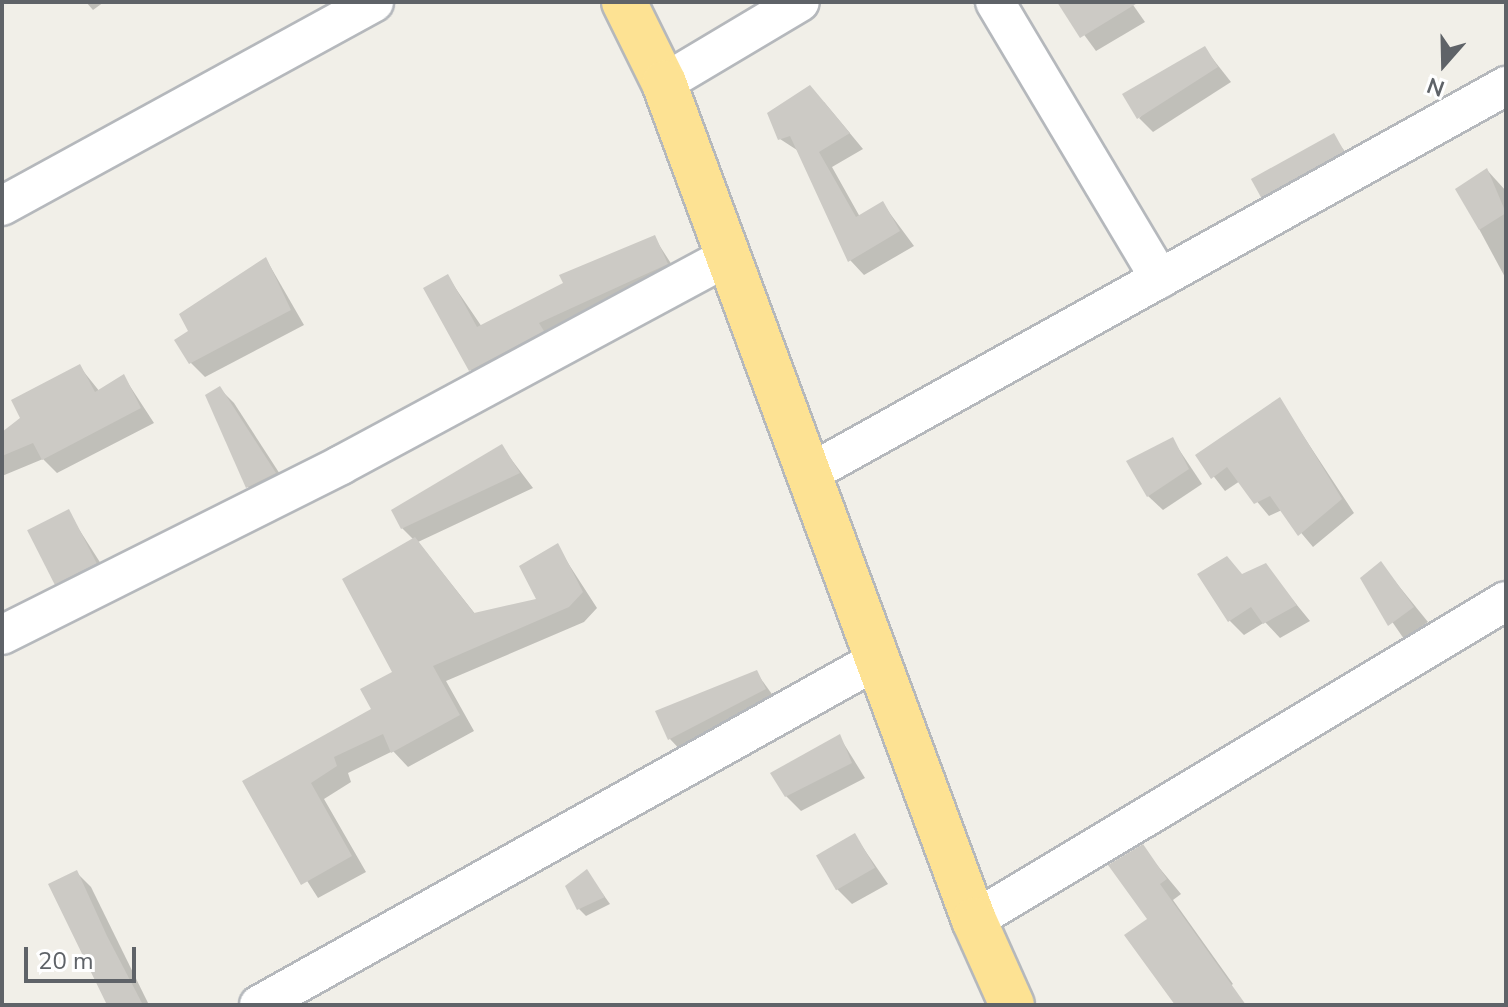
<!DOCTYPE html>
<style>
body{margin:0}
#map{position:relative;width:1508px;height:1007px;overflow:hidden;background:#f1efe8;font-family:"Nunito Sans",sans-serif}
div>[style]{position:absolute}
.shadow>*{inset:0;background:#0003}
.building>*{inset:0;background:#cccac5;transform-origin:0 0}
.roads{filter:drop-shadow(2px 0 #b5b8bc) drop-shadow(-2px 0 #b5b8bc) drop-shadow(0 2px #b5b8bc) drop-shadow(0 -2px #b5b8bc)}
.minor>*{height:38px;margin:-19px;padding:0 19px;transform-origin:19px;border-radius:19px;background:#fff}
.highway>*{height:44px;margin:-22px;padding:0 22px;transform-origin:22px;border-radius:22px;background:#fde293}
span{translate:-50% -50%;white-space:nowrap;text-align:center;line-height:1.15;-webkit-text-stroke:8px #fff;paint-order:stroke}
.frame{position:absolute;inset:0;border:4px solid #5f6368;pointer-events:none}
.north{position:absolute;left:1404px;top:24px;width:80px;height:80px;-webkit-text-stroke:6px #fff;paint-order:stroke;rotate:200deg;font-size:22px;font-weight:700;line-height:32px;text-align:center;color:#5f6368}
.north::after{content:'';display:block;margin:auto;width:28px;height:36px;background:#5f6368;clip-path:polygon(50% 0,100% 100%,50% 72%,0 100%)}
.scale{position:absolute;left:24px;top:947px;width:112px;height:36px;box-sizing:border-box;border:4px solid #5f6368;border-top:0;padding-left:10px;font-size:24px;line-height:28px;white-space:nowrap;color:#5f6368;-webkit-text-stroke:6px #fff;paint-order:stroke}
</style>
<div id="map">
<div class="shadow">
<div style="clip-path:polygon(86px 2px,104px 2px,93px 10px)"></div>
<div style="clip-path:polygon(1060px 2px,1131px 2px,1145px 22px,1096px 51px)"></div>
<div style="clip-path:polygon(1205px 49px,1231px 82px,1153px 132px,1139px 118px)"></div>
<div style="clip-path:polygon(824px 102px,863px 149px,832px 167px,860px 217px,883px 204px,914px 246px,864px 275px,850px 260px,800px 152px,780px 139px)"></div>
<div style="clip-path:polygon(1333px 136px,1350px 158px,1269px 203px,1262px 196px)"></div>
<div style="clip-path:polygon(1487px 170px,1506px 191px,1506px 279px,1458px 190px)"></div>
<div style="clip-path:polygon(654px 237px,681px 279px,485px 384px,471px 370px,448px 277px,482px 327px)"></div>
<div style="clip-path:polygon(266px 259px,304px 325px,205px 377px,190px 362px,191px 332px)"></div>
<div style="clip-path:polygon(80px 367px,100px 392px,124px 377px,154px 423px,57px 473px,43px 459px,2px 476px,2px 434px)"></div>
<div style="clip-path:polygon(220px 389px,234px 403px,289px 488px,263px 501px,248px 487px)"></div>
<div style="clip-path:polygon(1279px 399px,1354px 513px,1313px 547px,1282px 510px,1269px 516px,1240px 481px,1225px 491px,1197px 455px)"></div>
<div style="clip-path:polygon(1172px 439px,1202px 484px,1163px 510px,1148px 496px)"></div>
<div style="clip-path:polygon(502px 447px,533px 488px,418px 542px,476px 615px,539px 600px,557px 546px,597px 608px,584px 622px,446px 681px,474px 731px,408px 767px,393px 751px,348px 773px,351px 782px,324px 799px,366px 872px,318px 898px,244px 782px,374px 709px,395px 673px,414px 540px,402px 528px)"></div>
<div style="clip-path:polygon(68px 512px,110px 578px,74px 596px,60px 581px)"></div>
<div style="clip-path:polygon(1381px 564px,1428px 622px,1404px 639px,1362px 578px)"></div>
<div style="clip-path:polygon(1265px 566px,1310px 621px,1280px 638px,1265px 622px,1244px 635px,1229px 620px,1243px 575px)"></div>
<div style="clip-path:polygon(756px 672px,779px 704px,684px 754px,670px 739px,658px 713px)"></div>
<div style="clip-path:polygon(839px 736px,865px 778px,801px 811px,786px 796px)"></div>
<div style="clip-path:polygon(855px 836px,888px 884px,852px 904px,837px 889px)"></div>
<div style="clip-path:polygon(1142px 847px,1181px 894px,1173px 900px,1233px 984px,1204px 1005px,1178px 1005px,1150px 919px)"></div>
<div style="clip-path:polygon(587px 872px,610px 904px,586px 916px,579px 909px)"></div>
<div style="clip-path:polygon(77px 873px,91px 887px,149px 1005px,109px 1005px)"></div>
</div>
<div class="building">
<div style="clip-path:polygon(1057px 2px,1139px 2px,1080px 38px)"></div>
<div style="clip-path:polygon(1205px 46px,1218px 67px,1137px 119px,1122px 94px)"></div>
<div style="clip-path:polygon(810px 85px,850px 133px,819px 152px,856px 217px,883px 201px,900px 231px,848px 262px,790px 136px,778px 140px,767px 113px)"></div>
<div style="left:1334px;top:133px;width:21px;height:95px;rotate:61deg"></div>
<div style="clip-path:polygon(1487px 168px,1506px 213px,1479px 230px,1455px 189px)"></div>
<div style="clip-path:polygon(655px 235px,668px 264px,539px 323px,544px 331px,469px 371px,423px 288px,448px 274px,477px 327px,563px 283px,559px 275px)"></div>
<div style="clip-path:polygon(266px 257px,291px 310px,189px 364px,174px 340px,188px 331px,179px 314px)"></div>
<div style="clip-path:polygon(80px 364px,95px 392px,124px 374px,141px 408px,42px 460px,33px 443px,2px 456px,2px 432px,20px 418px,11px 400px)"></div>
<div style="clip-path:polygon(220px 386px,276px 473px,246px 488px,205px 395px)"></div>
<div style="clip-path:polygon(1280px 397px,1342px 499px,1298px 536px,1270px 496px,1254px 504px,1227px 467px,1211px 479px,1195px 455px)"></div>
<div style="clip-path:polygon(1173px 437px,1189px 469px,1147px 497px,1126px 461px)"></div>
<div style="clip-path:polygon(502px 444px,520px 473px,401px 529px,391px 510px)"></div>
<div style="left:69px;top:509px;width:61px;height:47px;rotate:63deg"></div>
<div style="clip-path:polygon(415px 537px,474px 613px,536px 599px,519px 566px,558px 543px,583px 592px,569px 607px,433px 666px,460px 715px,391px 753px,383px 734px,334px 757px,337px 766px,311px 783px,352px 856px,301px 885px,242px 781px,371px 709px,360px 689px,392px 672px,342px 579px)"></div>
<div style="clip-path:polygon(1227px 556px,1242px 574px,1266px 563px,1297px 605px,1263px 624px,1251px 607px,1228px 622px,1197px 574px)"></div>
<div style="clip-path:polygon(1381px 561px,1414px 607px,1388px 626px,1360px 578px)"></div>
<div style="clip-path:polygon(757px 670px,766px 689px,668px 740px,655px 711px)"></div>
<div style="clip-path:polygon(840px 734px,852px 763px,785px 797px,770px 773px)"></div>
<div style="left:855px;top:833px;width:40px;height:45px;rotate:60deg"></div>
<div style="clip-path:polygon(1143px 844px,1167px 879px,1160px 884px,1246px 1005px,1175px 1005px,1124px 935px,1147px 919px,1108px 865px)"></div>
<div style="clip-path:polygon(587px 869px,605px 897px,577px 910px,565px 886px)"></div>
<div style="clip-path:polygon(77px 870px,107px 936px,143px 1005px,107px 1005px,48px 884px)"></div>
</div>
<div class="roads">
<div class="minor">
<div style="left:995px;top:2px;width:322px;rotate:59.2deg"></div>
<div style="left:664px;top:83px;width:158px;rotate:-30.8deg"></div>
<div style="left:2px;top:206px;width:424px;rotate:-28.7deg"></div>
<div style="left:808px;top:474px;width:799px;rotate:-29.07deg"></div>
<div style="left:2px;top:635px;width:379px;rotate:-26.6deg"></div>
<div style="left:341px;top:465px;width:438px;rotate:-28.3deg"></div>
<div style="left:974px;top:920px;width:620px;rotate:-30.95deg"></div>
<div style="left:259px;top:1005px;width:708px;rotate:-29.17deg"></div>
</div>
<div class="highway">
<div style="left:624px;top:2px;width:90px;rotate:63.7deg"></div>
<div style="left:664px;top:83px;width:893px;rotate:69.68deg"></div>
<div style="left:974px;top:920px;width:93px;rotate:65.9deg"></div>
</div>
</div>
<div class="frame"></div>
<div class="north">N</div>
<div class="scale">20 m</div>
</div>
